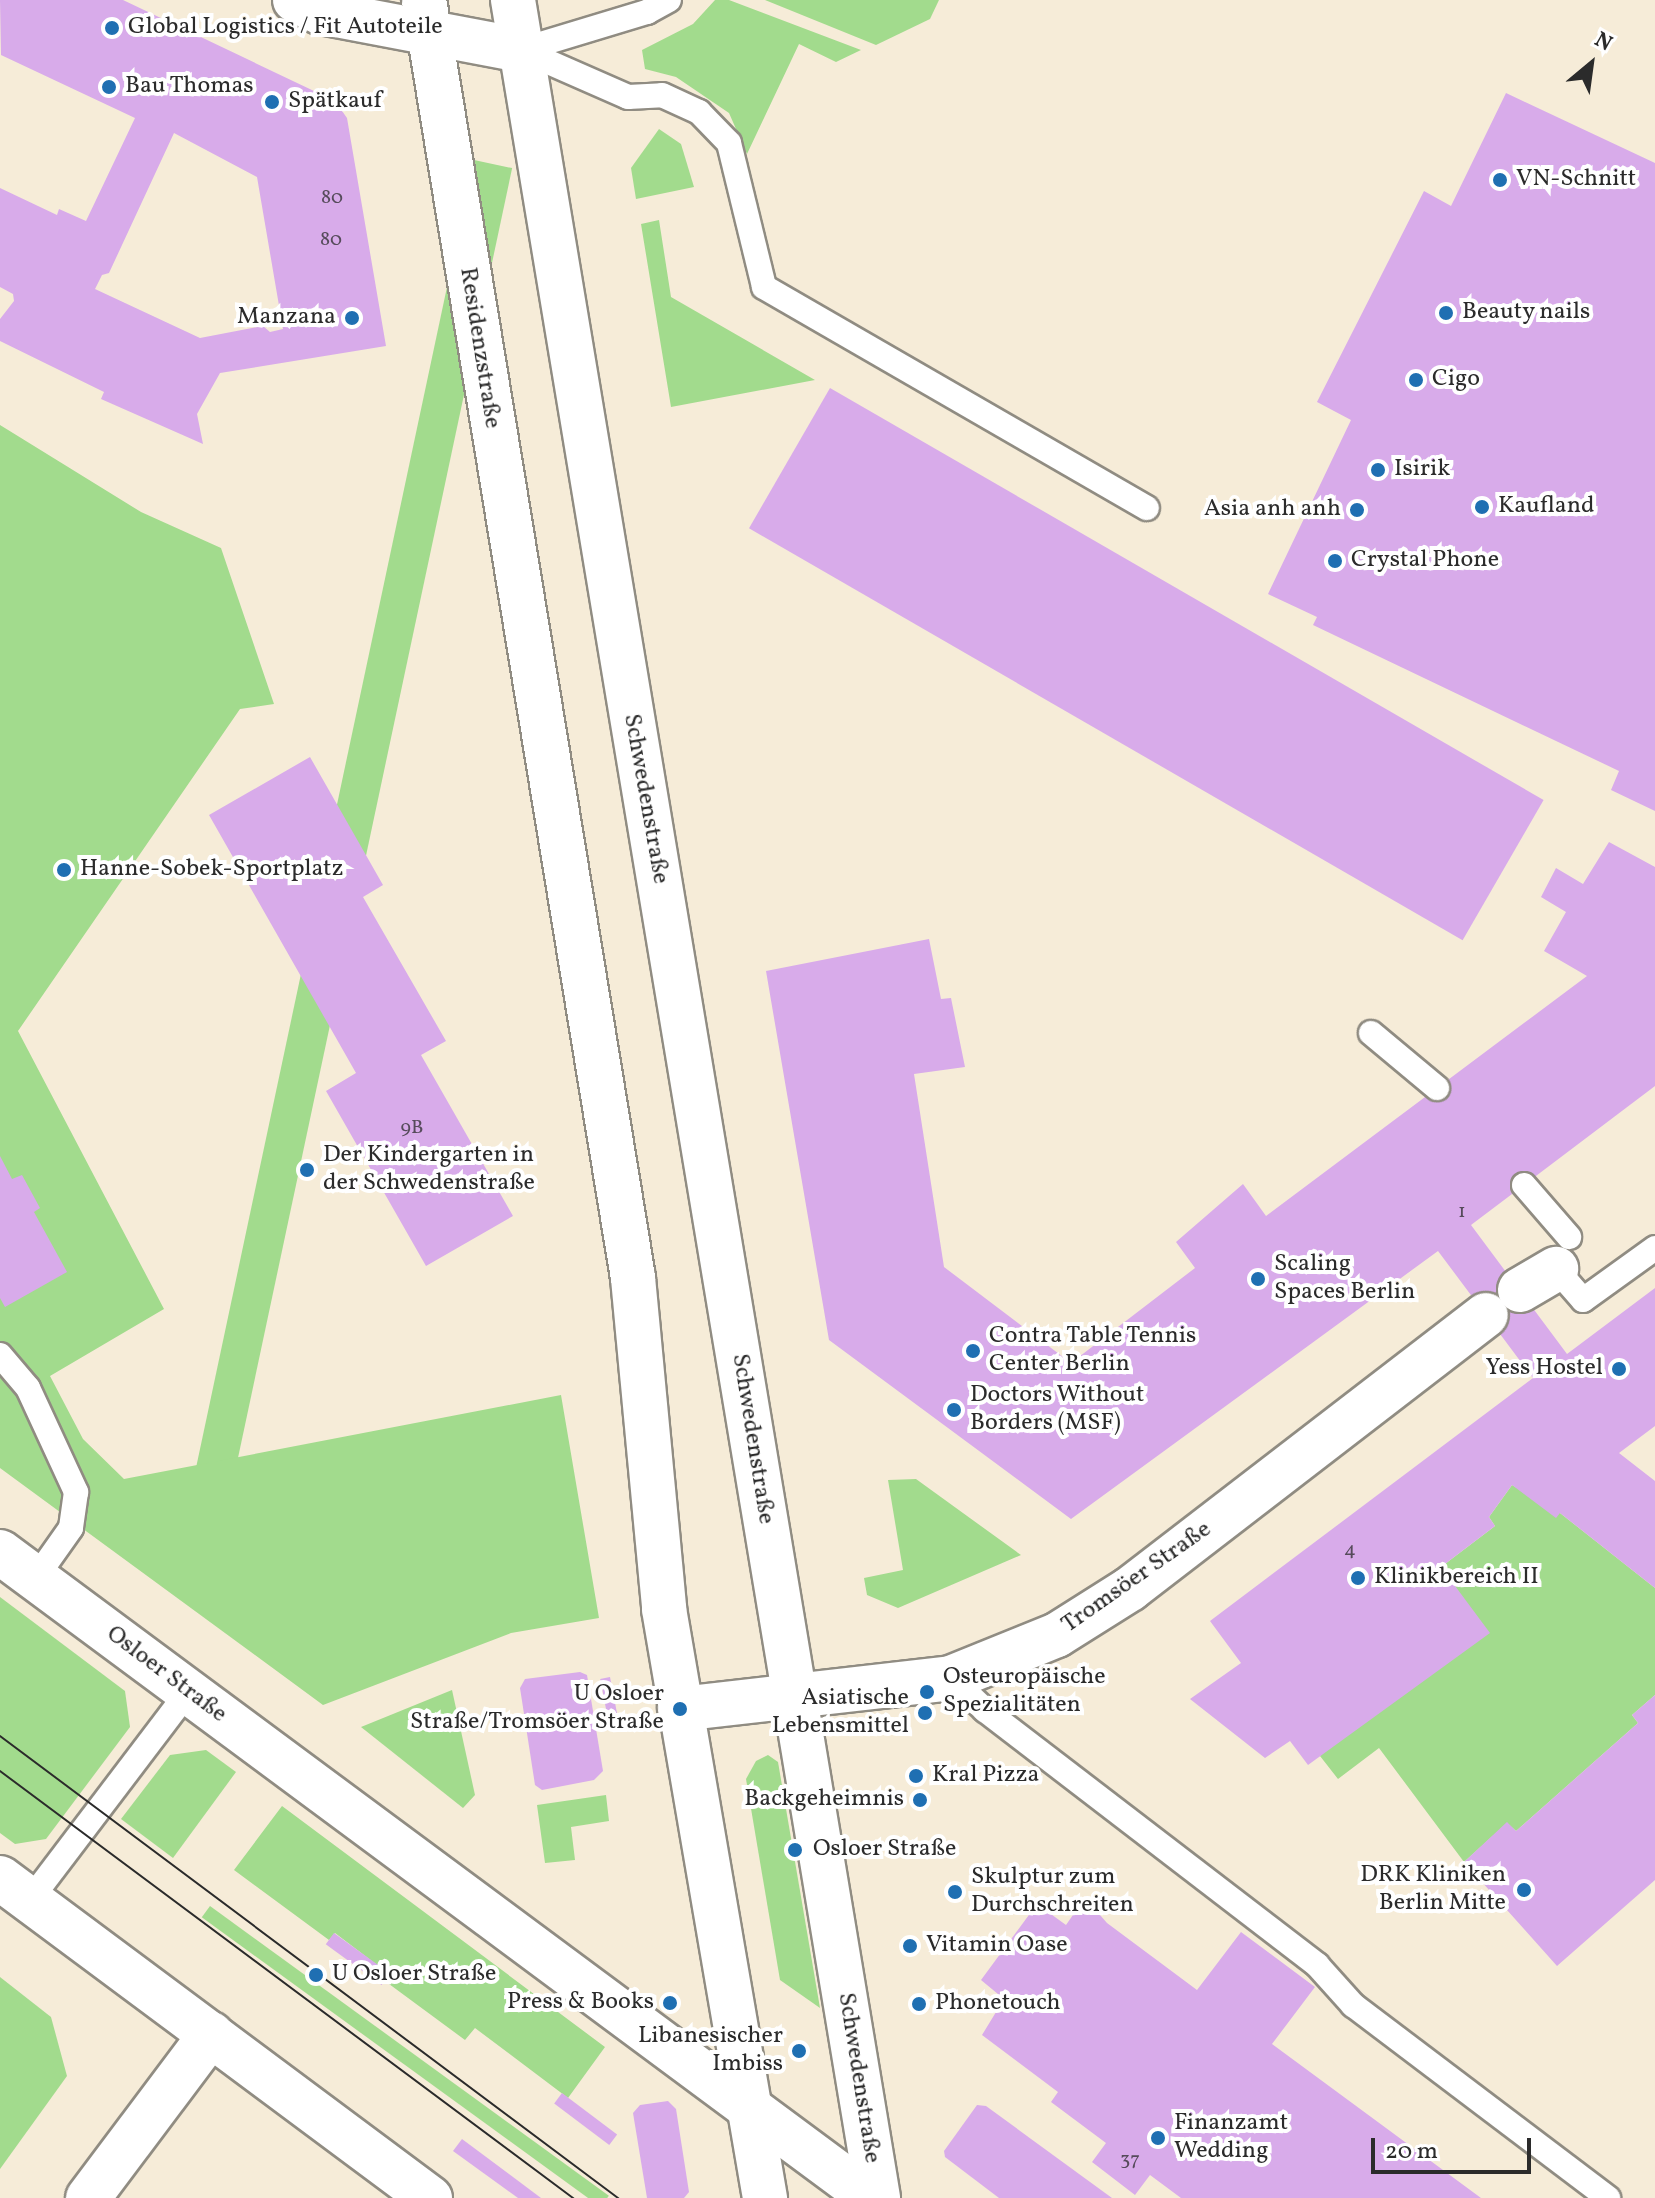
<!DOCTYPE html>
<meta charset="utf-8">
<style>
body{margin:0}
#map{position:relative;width:1655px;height:2198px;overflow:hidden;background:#f6ecd8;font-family:Vollkorn,serif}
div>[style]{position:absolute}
.green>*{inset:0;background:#a2db8d;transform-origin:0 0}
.building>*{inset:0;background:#d8abea;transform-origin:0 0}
.roads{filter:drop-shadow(2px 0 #908c82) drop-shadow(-2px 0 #908c82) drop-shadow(0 2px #908c82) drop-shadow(0 -2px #908c82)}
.lane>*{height:24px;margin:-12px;padding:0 12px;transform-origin:12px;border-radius:12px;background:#fff}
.street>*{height:44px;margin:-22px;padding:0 22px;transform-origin:22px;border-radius:22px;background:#fff}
.secondary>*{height:44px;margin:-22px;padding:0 22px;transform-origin:22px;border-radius:22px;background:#fff}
.primary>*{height:44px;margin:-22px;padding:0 22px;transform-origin:22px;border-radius:22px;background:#fff}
.tram>*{height:2px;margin:-1px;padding:0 1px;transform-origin:1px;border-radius:1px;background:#2b2b2b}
.dots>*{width:22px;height:22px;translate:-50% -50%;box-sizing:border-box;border:4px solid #fff;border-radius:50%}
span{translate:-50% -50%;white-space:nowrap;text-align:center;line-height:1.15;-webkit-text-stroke:8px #fff;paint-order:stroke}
.number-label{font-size:20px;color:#564b5b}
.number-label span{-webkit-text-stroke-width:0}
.poi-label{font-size:24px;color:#2b2b2b}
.left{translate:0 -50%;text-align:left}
.right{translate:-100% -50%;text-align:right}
.street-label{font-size:24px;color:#2b2b2b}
.north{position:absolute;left:1551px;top:24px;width:80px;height:80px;-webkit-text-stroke:6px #fff;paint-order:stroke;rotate:29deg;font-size:22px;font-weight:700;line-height:32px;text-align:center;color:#2b2b2b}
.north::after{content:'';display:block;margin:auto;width:28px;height:36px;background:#2b2b2b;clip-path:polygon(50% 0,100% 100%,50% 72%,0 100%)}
.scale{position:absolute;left:1371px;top:2138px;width:160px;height:36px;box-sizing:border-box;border:4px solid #2b2b2b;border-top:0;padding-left:10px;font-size:24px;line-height:28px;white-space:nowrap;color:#2b2b2b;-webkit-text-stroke:6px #fff;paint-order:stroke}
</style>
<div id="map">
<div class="green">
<div style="clip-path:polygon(715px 0,729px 0,861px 50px,836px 62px,799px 44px,747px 154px,729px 113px,676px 77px,645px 69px,642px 50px,693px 24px)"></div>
<div style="clip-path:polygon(765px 0,939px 0,930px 19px,876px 45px)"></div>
<div style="clip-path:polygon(659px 129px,681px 144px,694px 187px,636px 199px,631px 168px)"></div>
<div style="left:474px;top:160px;width:39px;height:1463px;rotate:12deg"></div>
<div style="clip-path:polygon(659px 220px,671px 297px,815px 380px,671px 407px,641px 224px)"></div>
<div style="clip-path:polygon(0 425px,141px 512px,221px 548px,274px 704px,240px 709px,18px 1031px,164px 1309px,50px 1376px,83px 1439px,124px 1479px,561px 1395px,599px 1618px,511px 1633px,323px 1705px,0 1468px)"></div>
<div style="clip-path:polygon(916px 1479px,1021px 1555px,898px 1608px,867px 1595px,864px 1578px,903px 1570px,888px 1480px)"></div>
<div style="clip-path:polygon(1512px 1485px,1560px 1513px,1655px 1588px,1655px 1695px,1632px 1715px,1638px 1723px,1516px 1831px,1507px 1823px,1464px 1862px,1379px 1748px,1338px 1779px,1320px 1756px,1441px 1567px,1495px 1526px,1489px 1517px)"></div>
<div style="clip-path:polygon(0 1597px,125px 1691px,130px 1727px,46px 1839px,15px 1844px,0 1833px)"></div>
<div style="clip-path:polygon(452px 1690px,475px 1795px,463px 1808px,361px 1727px)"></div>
<div style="clip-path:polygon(206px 1750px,236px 1772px,173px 1858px,121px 1819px,170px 1755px)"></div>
<div style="clip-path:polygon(768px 1755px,778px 1762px,820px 2008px,780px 1980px,746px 1779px,756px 1761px)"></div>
<div style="clip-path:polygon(606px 1795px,609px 1821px,571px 1827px,575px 1860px,545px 1863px,537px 1805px)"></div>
<div style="clip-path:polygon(282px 1806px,605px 2047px,568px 2098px,475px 2028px,465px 2040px,385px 1981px,389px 1974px,335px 1933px,329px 1940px,234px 1870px)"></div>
<div style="left:210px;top:1906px;width:493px;height:14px;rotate:36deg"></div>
<div style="clip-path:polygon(0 1977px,51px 2017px,67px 2076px,0 2169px)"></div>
</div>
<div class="building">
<div style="clip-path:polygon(evenodd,0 0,123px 0,335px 101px,347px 118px,386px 346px,220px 373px,197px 414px,203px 444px,101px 399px,104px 392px,0 341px,0 319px,14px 301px,13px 294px,0 287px,0 188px,57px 215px,59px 209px,86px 221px,135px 118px,1px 55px,0 0,174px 133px,257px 177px,283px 329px,270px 332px,263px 326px,200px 338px,95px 289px,102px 275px,109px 273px,174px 133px)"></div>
<div style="clip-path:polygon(1506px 93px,1655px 163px,1655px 811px,1611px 790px,1619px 771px,1313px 625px,1317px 617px,1268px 594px,1351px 420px,1317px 402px,1424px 191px,1451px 206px)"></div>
<div style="left:830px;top:388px;width:824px;height:162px;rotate:30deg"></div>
<div style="clip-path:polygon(310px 757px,383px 885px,363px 897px,446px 1041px,421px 1055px,513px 1216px,426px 1266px,326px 1091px,356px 1073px,209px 815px)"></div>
<div style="clip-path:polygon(1609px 842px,1655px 867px,1655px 1086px,1471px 1225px,1567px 1354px,1655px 1288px,1655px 1426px,1619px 1453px,1655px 1481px,1655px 1588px,1560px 1513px,1556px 1518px,1512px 1485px,1489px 1517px,1495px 1526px,1441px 1567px,1490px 1633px,1308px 1765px,1290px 1741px,1265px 1758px,1190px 1699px,1241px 1663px,1210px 1621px,1533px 1378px,1438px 1251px,1071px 1519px,829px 1340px,766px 971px,929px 939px,941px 999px,951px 998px,965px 1067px,914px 1074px,944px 1267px,1071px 1363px,1195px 1268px,1176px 1242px,1243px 1184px,1266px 1216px,1587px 976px,1544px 951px,1566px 912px,1541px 897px,1556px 868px,1583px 884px)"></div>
<div style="clip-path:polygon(0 1156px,12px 1179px,22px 1175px,40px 1208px,34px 1212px,67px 1272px,5px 1307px,0 1298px)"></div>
<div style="clip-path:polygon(580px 1672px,587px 1675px,603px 1771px,594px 1780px,542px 1790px,535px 1785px,520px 1688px,525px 1679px)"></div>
<div style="left:610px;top:1677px;width:44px;height:10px;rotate:79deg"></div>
<div style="clip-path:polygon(1655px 1695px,1655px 1880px,1557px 1966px,1464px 1862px,1507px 1822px,1516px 1831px,1638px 1723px,1632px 1715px)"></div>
<div style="clip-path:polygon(1086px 1896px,1104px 1909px,1100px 1915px,1107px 1923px,1197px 1990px,1241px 1932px,1315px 1987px,1272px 2044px,1481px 2198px,1181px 2198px,1150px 2175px,1135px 2195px,1092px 2162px,1106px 2143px,1051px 2102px,1058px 2092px,982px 2035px,1004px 1999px,981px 1980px,1037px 1904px,1066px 1925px)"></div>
<div style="left:334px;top:1933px;width:69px;height:14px;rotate:36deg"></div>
<div style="left:562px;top:2093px;width:69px;height:13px;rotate:37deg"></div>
<div style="clip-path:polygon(668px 2101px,676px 2109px,689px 2192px,684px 2198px,647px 2198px,633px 2113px,640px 2105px)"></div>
<div style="clip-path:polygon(977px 2105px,986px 2106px,1112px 2198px,999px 2198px,945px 2157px,944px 2151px)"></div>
<div style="clip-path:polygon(462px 2139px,541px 2198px,518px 2198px,453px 2151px)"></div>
</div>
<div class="roads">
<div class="lane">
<div style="left:521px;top:50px;width:117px;rotate:23.7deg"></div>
<div style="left:628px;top:97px;width:34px;rotate:-3deg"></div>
<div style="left:662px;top:95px;width:41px;rotate:24.7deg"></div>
<div style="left:699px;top:112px;width:43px;rotate:45.9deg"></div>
<div style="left:729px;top:143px;width:148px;rotate:76.3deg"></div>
<div style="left:764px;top:287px;width:442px;rotate:30deg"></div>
<div style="left:521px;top:50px;width:132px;rotate:-16.8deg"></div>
<div style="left:647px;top:12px;width:25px;rotate:-29deg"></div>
<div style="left:1371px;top:1033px;width:86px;rotate:39.8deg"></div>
<div style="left:1524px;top:1185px;width:69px;rotate:49.1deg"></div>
<div style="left:1556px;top:1269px;width:41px;rotate:48.9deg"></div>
<div style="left:1583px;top:1300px;width:89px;rotate:-35.8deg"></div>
<div style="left:0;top:1355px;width:43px;rotate:49.7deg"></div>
<div style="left:28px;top:1388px;width:115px;rotate:65.2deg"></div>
<div style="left:76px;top:1492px;width:36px;rotate:98deg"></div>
<div style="left:71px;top:1528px;width:62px;rotate:125.2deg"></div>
<div style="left:951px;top:1678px;width:47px;rotate:43.3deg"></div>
<div style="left:985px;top:1710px;width:419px;rotate:37.5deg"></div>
<div style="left:1317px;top:1965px;width:54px;rotate:48deg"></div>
<div style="left:1353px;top:2005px;width:320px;rotate:37.1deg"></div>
<div style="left:30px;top:1900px;width:261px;rotate:-52.8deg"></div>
</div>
<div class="street">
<div style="left:295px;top:0;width:28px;rotate:26deg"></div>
<div style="left:320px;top:12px;width:205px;rotate:10.7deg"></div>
<div style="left:1520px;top:1290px;width:42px;rotate:-30.3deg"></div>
<div style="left:680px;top:1709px;width:273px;rotate:-6.5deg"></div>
<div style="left:951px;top:1678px;width:114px;rotate:-22.1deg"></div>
<div style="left:1057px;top:1635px;width:86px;rotate:-32.2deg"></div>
<div style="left:1130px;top:1589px;width:449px;rotate:-37.6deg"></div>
<div style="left:88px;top:2198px;width:205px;rotate:-53.1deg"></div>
</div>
<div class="secondary">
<div style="left:424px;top:0;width:1295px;rotate:80.71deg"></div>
<div style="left:633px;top:1278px;width:332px;rotate:84.6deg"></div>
<div style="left:664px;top:1609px;width:598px;rotate:80.27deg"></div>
<div style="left:513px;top:0;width:2228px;rotate:80.57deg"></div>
</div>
<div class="primary">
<div style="left:0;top:1552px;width:1084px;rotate:36.56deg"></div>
<div style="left:0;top:1878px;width:536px;rotate:36.66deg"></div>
</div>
</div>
<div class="tram">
<div style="left:0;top:1736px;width:772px;rotate:36.78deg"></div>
<div style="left:0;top:1771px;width:715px;rotate:36.69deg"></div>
</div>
<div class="dots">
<div style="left:112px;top:28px;background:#1f6fb2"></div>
<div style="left:109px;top:87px;background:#1f6fb2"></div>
<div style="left:272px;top:102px;background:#1f6fb2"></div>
<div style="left:1500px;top:180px;background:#1f6fb2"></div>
<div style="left:1446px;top:313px;background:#1f6fb2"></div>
<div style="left:352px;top:318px;background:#1f6fb2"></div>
<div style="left:1416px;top:380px;background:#1f6fb2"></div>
<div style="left:1378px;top:470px;background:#1f6fb2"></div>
<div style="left:1482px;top:507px;background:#1f6fb2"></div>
<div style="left:1357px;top:510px;background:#1f6fb2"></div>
<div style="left:1335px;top:561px;background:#1f6fb2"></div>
<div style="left:64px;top:870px;background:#1f6fb2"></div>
<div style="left:307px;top:1170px;background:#1f6fb2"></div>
<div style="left:1258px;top:1279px;background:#1f6fb2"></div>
<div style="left:973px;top:1351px;background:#1f6fb2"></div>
<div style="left:1619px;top:1369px;background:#1f6fb2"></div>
<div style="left:954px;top:1410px;background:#1f6fb2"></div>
<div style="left:1358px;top:1578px;background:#1f6fb2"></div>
<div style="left:927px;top:1692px;background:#1f6fb2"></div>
<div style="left:680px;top:1709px;background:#1f6fb2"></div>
<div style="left:925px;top:1713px;background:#1f6fb2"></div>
<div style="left:916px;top:1776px;background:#1f6fb2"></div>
<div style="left:920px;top:1800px;background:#1f6fb2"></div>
<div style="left:795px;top:1850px;background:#1f6fb2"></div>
<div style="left:1524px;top:1890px;background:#1f6fb2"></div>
<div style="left:955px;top:1892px;background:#1f6fb2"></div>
<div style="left:910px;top:1946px;background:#1f6fb2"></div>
<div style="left:316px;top:1975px;background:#1f6fb2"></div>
<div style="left:670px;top:2003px;background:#1f6fb2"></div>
<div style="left:919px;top:2004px;background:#1f6fb2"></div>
<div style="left:799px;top:2051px;background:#1f6fb2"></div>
<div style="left:1158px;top:2138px;background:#1f6fb2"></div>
</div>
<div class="number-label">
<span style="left:332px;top:198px">80</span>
<span style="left:331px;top:240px">80</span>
<span style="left:412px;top:1128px">9B</span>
<span style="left:1462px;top:1212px">1</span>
<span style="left:1350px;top:1550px">4</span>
<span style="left:1130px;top:2160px">37</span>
</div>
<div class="poi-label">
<span class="left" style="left:128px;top:28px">Global Logistics / Fit Autoteile</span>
<span class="left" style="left:125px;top:87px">Bau Thomas</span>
<span class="left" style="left:288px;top:102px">Spätkauf</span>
<span class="left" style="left:1516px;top:180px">VN-Schnitt</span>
<span class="left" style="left:1462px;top:313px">Beauty nails</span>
<span class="right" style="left:336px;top:318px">Manzana</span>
<span class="left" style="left:1432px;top:380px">Cigo</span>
<span class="left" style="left:1394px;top:470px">Isirik</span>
<span class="left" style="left:1498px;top:507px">Kaufland</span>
<span class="right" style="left:1341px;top:510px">Asia anh anh</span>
<span class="left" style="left:1351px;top:561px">Crystal Phone</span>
<span class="left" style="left:80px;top:870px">Hanne-Sobek-Sportplatz</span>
<span class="left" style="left:323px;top:1170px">Der Kindergarten in<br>der Schwedenstraße</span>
<span class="left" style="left:1274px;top:1279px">Scaling<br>Spaces Berlin</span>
<span class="left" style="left:989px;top:1351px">Contra Table Tennis<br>Center Berlin</span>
<span class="right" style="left:1603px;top:1369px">Yess Hostel</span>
<span class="left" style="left:970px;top:1410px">Doctors Without<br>Borders (MSF)</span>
<span class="left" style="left:1374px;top:1578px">Klinikbereich II</span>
<span class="left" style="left:943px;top:1692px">Osteuropäische<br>Spezialitäten</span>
<span class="right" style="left:664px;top:1709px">U Osloer<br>Straße/Tromsöer Straße</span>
<span class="right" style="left:909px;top:1713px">Asiatische<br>Lebensmittel</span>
<span class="left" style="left:932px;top:1776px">Kral Pizza</span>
<span class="right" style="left:904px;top:1800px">Backgeheimnis</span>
<span class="left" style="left:813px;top:1850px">Osloer Straße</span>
<span class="right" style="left:1506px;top:1890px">DRK Kliniken<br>Berlin Mitte</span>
<span class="left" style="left:971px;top:1892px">Skulptur zum<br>Durchschreiten</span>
<span class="left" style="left:926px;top:1946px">Vitamin Oase</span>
<span class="left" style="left:332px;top:1975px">U Osloer Straße</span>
<span class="right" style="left:654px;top:2003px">Press &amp; Books</span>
<span class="left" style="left:935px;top:2004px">Phonetouch</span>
<span class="right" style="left:783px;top:2051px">Libanesischer<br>Imbiss</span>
<span class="left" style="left:1174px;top:2138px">Finanzamt<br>Wedding</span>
</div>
<div class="street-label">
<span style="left:479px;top:348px;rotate:81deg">Residenzstraße</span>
<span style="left:645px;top:799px;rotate:80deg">Schwedenstraße</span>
<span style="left:752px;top:1439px;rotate:81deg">Schwedenstraße</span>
<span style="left:1137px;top:1578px;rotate:-35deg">Tromsöer Straße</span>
<span style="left:166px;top:1675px;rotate:37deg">Osloer Straße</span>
<span style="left:858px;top:2078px;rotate:81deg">Schwedenstraße</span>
</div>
<div class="north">N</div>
<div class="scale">20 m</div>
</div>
